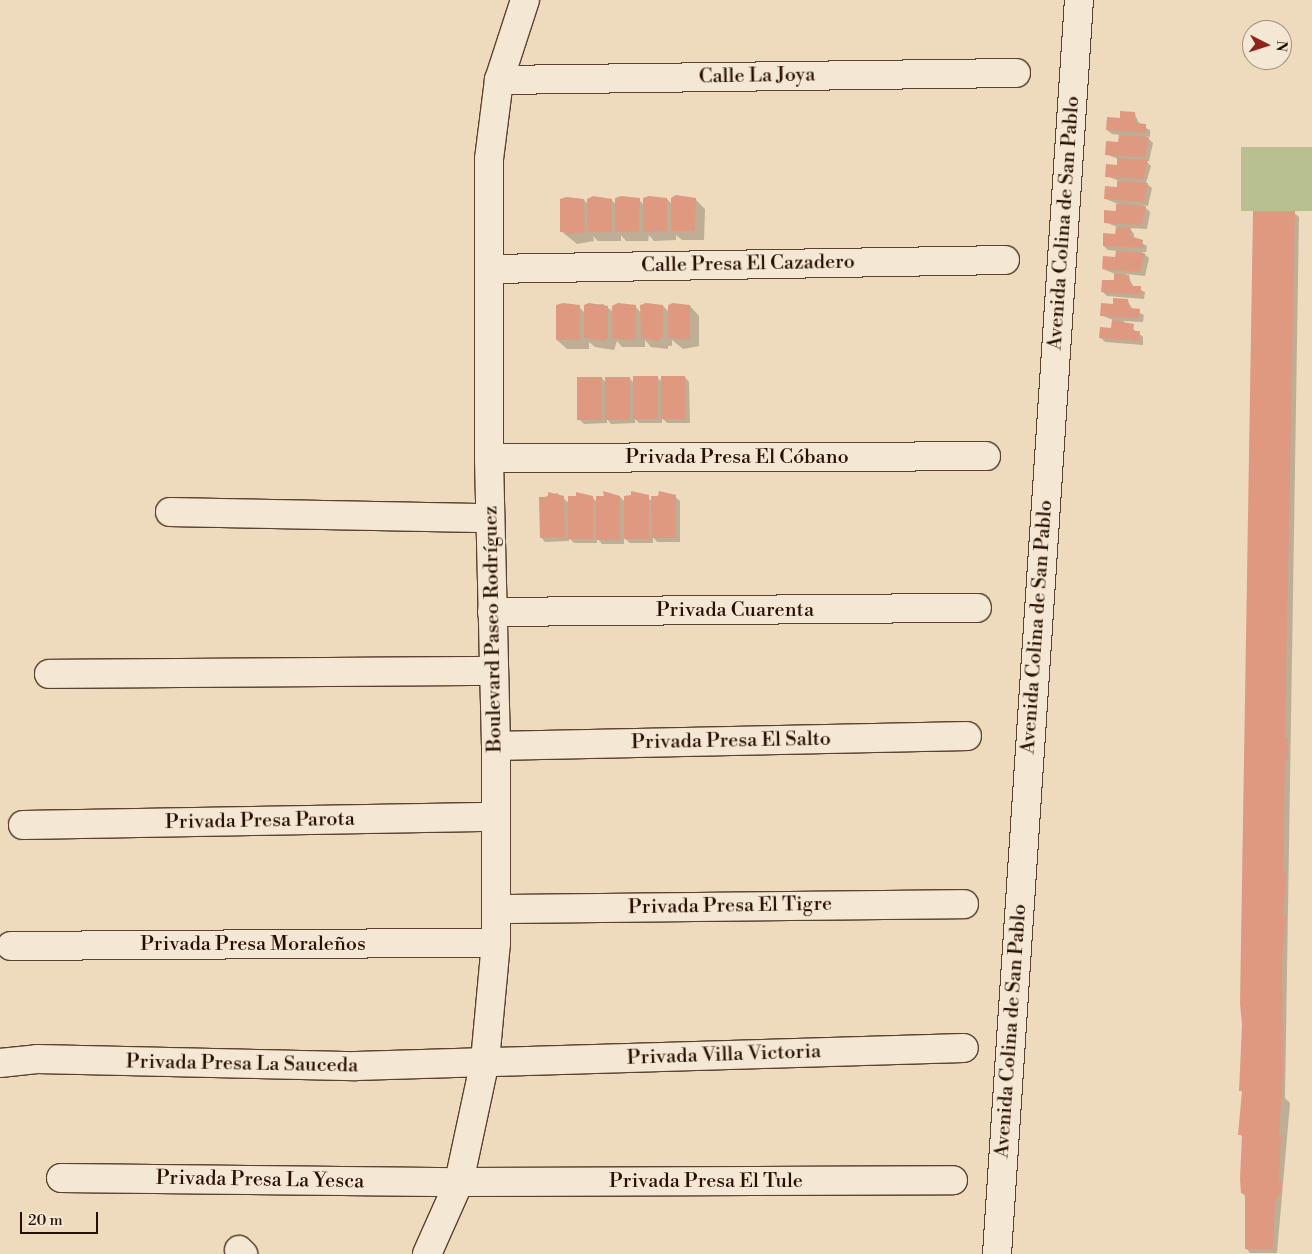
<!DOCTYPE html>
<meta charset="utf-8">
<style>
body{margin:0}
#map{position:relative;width:1312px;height:1254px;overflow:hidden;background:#eedabc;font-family:"Libre Bodoni",serif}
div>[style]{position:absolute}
.green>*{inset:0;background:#b9c090;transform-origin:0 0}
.shadow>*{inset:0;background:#0003}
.building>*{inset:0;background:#de9980;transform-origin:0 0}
.roads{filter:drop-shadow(1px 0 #5a432f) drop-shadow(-1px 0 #5a432f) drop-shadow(0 1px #5a432f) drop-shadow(0 -1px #5a432f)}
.minor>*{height:28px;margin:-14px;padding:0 14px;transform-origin:14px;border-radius:14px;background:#f4e7d3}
.tertiary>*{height:28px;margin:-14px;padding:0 14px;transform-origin:14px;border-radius:14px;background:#f4e7d3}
span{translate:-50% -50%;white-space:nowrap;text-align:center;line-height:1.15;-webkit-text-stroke:4.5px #f4e7d3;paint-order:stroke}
.street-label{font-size:20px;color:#291100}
.north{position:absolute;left:1242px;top:20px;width:50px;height:50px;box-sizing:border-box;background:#f4e7d3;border:1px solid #a3917f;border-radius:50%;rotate:95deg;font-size:14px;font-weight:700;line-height:20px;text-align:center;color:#291100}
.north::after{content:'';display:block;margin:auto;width:18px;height:22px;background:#8f2418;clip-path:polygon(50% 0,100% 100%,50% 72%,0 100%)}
.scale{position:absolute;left:20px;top:1212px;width:78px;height:22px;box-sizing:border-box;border:2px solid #291100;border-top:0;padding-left:6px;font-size:15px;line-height:18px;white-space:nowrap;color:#291100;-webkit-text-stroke:4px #f4e7d3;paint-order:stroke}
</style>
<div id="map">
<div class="green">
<div style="left:1312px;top:147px;width:64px;height:71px;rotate:90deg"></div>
</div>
<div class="shadow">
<div style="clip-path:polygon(1134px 113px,1140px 125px,1150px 130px,1150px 137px,1146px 136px,1153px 143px,1149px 161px,1146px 161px,1151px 166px,1146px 183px,1152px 188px,1148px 206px,1143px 205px,1150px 212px,1147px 229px,1129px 228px,1134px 234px,1134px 239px,1147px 246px,1146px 252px,1142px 252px,1149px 258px,1145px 276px,1126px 274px,1134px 287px,1145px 292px,1144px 299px,1107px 296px,1103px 292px,1115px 282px,1115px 274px,1103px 269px,1116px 259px,1117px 251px,1108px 250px,1104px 246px,1117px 235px,1117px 227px,1105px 222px,1117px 212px,1118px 204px,1106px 199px,1118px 188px,1119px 181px,1107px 176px,1118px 166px,1118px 159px,1106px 154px,1119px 143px,1120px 135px,1112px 134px,1107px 130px)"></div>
<div style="clip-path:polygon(667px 199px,672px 204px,695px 199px,705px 209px,704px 240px,682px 240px,676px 235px,676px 240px,654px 241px,649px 235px,648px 241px,626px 241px,621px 235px,621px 241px,598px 241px,593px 236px,594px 241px,577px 244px,561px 231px,584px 200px,589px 205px,611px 200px,617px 205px,639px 200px,644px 205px)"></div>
<div style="clip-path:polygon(1254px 213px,1294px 213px,1299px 217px,1285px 1098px,1290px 1103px,1277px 1253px,1250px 1253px,1246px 1248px,1246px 1197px,1242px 1193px,1243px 1138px,1240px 1134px,1243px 1093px)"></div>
<div style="clip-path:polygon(1127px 300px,1133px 310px,1144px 315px,1143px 322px,1123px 321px,1143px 337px,1143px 345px,1105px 342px,1101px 338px,1113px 329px,1113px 320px,1101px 315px,1114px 305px)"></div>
<div style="clip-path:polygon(603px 304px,613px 312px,635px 306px,641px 313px,663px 306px,669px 312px,690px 306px,699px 316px,699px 346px,683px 349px,672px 340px,672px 346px,668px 346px,668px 349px,651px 347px,645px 340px,645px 347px,622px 347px,617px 341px,614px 350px,595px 347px,589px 342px,589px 349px,567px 349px,557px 340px,579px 307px,585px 313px,585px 306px)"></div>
<div style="clip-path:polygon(657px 377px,662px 382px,685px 377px,689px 382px,690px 423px,667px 423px,662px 418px,662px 423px,639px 423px,635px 419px,635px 423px,611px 424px,607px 419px,607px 423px,584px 424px,579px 419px,602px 378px,606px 383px,629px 378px,634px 383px)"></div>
<div style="clip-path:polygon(557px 493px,569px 503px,592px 497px,597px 502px,620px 497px,625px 502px,625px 497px,640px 493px,652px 501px,675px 497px,680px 501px,680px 542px,657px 542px,653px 537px,653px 543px,630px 543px,624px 538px,624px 544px,602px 544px,597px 538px,597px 543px,574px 543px,569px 538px,569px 541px,545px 542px,541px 537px,541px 498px)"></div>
</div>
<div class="building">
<div style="clip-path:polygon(1120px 111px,1135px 112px,1136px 123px,1146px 124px,1146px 133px,1106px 130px,1107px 117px,1120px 118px)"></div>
<div style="clip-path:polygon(1119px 135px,1149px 137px,1145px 157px,1105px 155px,1106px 141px,1118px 142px)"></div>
<div style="clip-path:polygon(1117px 158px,1148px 160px,1144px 179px,1105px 177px,1106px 164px,1117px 165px)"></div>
<div style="clip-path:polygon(1117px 181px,1148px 183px,1144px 202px,1104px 199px,1105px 186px,1117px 187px)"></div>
<div style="clip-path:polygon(676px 195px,696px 198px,695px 231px,671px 231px,671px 198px)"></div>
<div style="clip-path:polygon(593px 196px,612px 199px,612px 232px,588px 232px,587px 199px)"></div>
<div style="clip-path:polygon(621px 196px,640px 198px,639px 232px,615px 232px,615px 198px)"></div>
<div style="clip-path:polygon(649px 196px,667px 198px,667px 231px,643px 232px,643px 198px)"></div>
<div style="clip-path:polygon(566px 197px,584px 199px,585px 232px,567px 235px,567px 232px,560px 232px,560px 199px)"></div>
<div style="clip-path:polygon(1116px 204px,1146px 206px,1142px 225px,1104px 223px,1104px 210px,1116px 211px)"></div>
<div style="clip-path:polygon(1253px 211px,1295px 211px,1285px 738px,1288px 738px,1288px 759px,1285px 759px,1283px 871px,1286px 871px,1286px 882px,1283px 915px,1286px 915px,1282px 960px,1283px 1071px,1279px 1135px,1281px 1136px,1279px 1180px,1281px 1180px,1281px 1192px,1275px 1201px,1273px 1249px,1245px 1249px,1245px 1194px,1241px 1193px,1240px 1179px,1242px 1135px,1238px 1135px,1242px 1091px,1239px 1091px,1242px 1025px,1240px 1003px)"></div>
<div style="clip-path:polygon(1116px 227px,1131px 228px,1130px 236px,1143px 240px,1142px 248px,1103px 246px,1103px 233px,1115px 234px)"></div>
<div style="clip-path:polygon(1116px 251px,1145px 253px,1140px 272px,1102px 269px,1103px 256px,1115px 257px)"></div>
<div style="clip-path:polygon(1114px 274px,1129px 275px,1131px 286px,1141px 286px,1141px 295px,1101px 292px,1102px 280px,1114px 280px)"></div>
<div style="clip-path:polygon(1113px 298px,1128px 299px,1129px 308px,1140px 309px,1139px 318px,1100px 316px,1101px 303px,1113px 304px)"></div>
<div style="clip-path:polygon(563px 303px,580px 305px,580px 340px,556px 340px,556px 305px)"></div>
<div style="clip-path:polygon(589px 303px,608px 306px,608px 338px,604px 341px,584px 338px,584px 305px)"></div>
<div style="clip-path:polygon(618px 303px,636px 305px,636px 338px,631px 340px,612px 338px,612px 306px)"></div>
<div style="clip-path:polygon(646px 303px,663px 305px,663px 337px,659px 337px,659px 341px,641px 338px,640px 305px)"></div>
<div style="clip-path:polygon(673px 303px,690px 305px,690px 337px,686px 340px,668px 337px,668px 305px)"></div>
<div style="clip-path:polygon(1112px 320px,1134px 324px,1133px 331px,1140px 331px,1139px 341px,1099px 338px,1100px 327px,1111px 328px)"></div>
<div style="left:658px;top:376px;width:43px;height:25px;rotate:90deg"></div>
<div style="left:661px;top:376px;width:24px;height:43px"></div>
<div style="left:577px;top:377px;width:25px;height:43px"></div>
<div style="left:605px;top:377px;width:25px;height:43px"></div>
<div style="clip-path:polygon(603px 491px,620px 496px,620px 540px,596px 540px,596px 496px,604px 496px)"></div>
<div style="clip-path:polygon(631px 491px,649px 495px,649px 539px,624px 539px,624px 496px,631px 495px)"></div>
<div style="clip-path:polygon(659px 491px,676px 495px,676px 538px,652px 538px,651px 496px,658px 496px)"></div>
<div style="clip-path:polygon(548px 492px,564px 496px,565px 537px,540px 538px,539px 497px,548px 497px)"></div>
<div style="clip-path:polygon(576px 492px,593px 496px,593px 539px,568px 539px,568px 496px,576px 496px)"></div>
</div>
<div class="roads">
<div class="minor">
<div style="left:499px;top:80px;width:517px;rotate:-0.78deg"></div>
<div style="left:490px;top:269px;width:515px;rotate:-1deg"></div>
<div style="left:489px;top:458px;width:497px;rotate:-0.2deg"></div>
<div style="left:170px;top:512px;width:320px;rotate:1.1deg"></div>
<div style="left:492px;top:612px;width:485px;rotate:-0.5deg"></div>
<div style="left:49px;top:674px;width:445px;rotate:-0.4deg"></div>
<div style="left:496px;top:746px;width:471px;rotate:-1.2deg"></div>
<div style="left:23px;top:825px;width:473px;rotate:-1deg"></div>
<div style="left:497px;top:909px;width:467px;rotate:-0.6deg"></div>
<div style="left:11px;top:946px;width:485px;rotate:-0.4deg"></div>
<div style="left:0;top:1063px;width:37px;rotate:-6deg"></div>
<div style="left:37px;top:1059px;width:319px;rotate:1.3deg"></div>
<div style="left:356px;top:1066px;width:608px;rotate:-1.7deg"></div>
<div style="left:61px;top:1178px;width:398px;rotate:0.6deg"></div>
<div style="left:459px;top:1182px;width:494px;rotate:-0.2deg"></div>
<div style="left:239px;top:1250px;width:6px;rotate:45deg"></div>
</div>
<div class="tertiary">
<div style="left:427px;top:1254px;width:79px;rotate:-66deg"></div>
<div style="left:459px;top:1182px;width:124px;rotate:-77.9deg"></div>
<div style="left:485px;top:1061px;width:119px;rotate:-84.7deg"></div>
<div style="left:496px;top:943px;width:197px;rotate:-90deg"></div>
<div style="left:496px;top:746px;width:288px;rotate:-91.4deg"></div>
<div style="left:489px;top:458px;width:299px;rotate:-90deg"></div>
<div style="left:489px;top:159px;width:80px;rotate:-82.8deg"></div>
<div style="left:499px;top:80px;width:84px;rotate:-72deg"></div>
<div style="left:997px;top:1254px;width:1257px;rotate:-86.26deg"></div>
</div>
</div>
<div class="street-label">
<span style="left:757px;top:76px;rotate:-1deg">Calle La Joya</span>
<span style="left:1064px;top:223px;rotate:-86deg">Avenida Colina de San Pablo</span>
<span style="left:748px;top:264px;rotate:-1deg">Calle Presa El Cazadero</span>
<span style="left:737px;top:457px">Privada Presa El Cóbano</span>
<span style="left:735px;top:610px">Privada Cuarenta</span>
<span style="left:1037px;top:627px;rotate:-86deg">Avenida Colina de San Pablo</span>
<span style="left:493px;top:629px;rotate:-91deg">Boulevard Paseo Rodríguez</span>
<span style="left:731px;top:741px;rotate:-1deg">Privada Presa El Salto</span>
<span style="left:260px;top:821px;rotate:-1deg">Privada Presa Parota</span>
<span style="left:730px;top:906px;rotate:-1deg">Privada Presa El Tigre</span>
<span style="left:253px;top:944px">Privada Presa Moraleños</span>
<span style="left:1011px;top:1031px;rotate:-86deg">Avenida Colina de San Pablo</span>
<span style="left:724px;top:1055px;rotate:-2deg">Privada Villa Victoria</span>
<span style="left:242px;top:1064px;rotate:1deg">Privada Presa La Sauceda</span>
<span style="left:260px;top:1180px;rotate:1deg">Privada Presa La Yesca</span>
<span style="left:706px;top:1181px">Privada Presa El Tule</span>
</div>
<div class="north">N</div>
<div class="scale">20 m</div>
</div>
